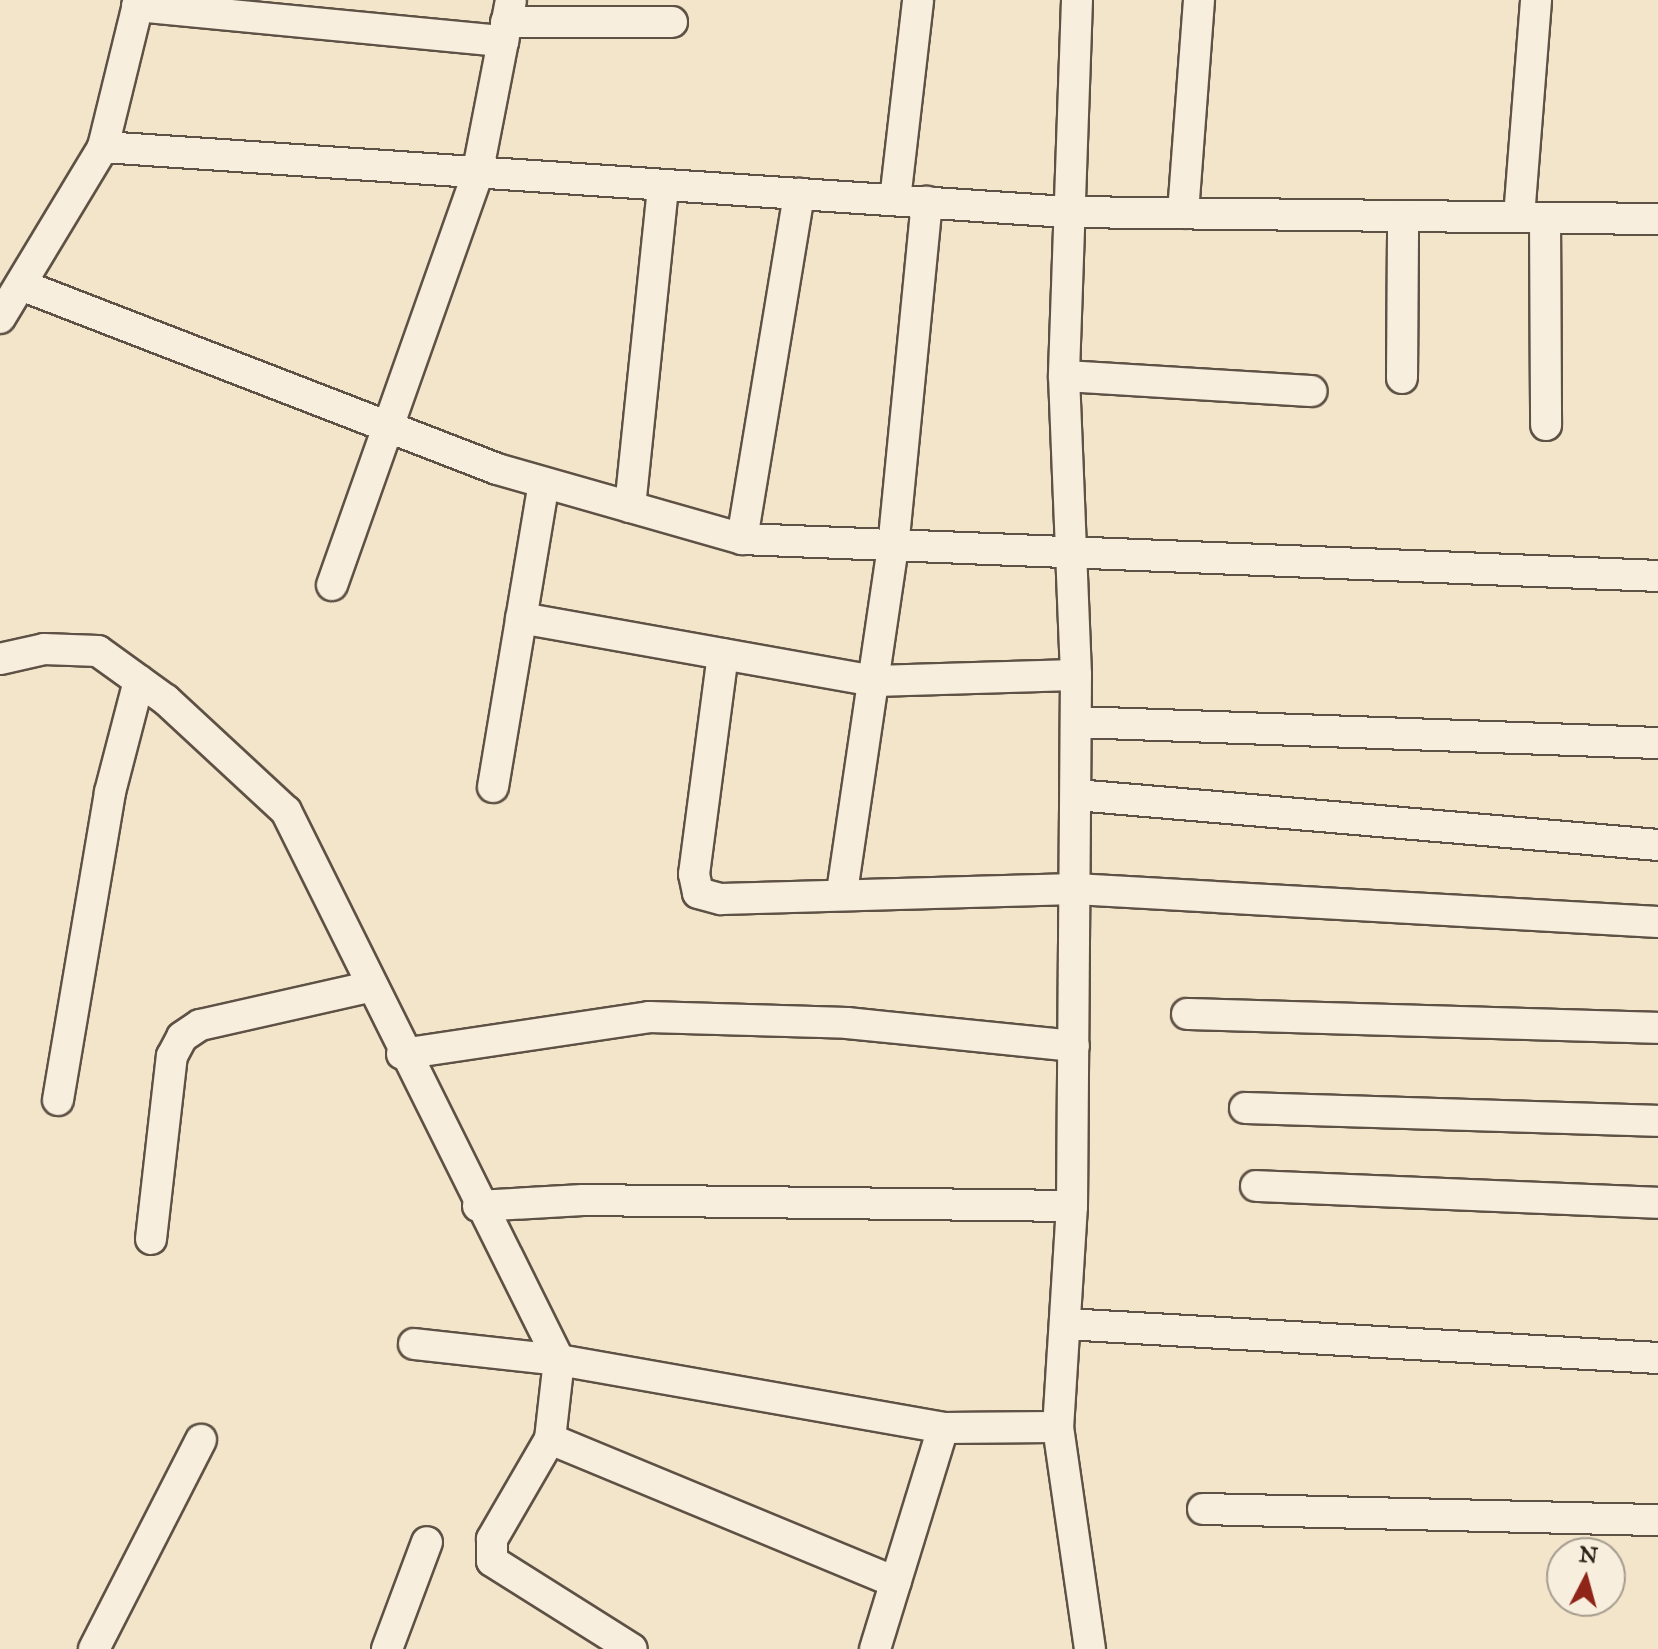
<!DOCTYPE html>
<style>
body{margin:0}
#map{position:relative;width:1658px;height:1649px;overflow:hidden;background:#f3e5ca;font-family:"IM FELL Great Primer",serif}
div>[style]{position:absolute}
.roads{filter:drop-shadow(2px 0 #5e5145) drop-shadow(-2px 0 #5e5145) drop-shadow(0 2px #5e5145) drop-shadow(0 -2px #5e5145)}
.street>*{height:30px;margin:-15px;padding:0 15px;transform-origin:15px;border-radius:15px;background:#f7eedd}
span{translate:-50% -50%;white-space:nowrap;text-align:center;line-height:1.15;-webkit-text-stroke:7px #f7eedd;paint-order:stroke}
.north{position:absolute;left:1546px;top:1537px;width:80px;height:80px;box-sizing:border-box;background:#f7eedd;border:2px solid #a69c8f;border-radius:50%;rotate:6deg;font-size:22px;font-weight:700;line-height:32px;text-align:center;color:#2c2019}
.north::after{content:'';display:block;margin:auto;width:28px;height:36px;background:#8f2418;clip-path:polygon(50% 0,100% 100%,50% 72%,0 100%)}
</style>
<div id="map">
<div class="roads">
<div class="street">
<div style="left:1077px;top:0;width:376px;rotate:92deg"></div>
<div style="left:1064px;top:376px;width:299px;rotate:87.7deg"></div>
<div style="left:1076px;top:675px;width:531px;rotate:90.43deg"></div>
<div style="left:1072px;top:1206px;width:221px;rotate:93.6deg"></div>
<div style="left:1058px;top:1427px;width:224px;rotate:81.8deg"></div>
<div style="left:137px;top:6px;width:368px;rotate:5.5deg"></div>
<div style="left:506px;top:22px;width:166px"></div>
<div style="left:103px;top:147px;width:966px;rotate:3.86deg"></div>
<div style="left:1067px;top:212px;width:591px;rotate:0.68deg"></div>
<div style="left:895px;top:200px;width:201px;rotate:-83.4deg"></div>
<div style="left:1183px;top:213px;width:214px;rotate:-85.7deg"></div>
<div style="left:1519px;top:217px;width:218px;rotate:-85.5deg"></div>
<div style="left:1545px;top:218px;width:207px;rotate:89.7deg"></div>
<div style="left:21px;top:285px;width:510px;rotate:21.13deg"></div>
<div style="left:497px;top:469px;width:255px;rotate:15.9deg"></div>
<div style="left:742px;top:539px;width:917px;rotate:2.31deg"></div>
<div style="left:0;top:318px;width:200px;rotate:-58.9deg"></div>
<div style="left:103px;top:147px;width:151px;rotate:-76.2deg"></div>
<div style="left:1064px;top:376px;width:248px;rotate:3.5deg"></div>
<div style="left:1402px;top:378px;width:162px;rotate:-89.6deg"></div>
<div style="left:630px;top:507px;width:323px;rotate:-84.1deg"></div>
<div style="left:742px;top:539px;width:350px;rotate:-80.6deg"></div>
<div style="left:332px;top:585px;width:435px;rotate:-70.5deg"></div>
<div style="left:477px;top:175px;width:178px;rotate:-79deg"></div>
<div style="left:521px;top:618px;width:358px;rotate:10.1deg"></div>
<div style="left:873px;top:681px;width:203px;rotate:-1.7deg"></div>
<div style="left:723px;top:654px;width:222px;rotate:97.5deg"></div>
<div style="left:694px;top:874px;width:19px;rotate:78deg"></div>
<div style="left:698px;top:893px;width:24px;rotate:15deg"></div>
<div style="left:721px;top:899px;width:354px;rotate:-1.6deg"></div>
<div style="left:1075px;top:889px;width:584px;rotate:3.24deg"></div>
<div style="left:0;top:659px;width:45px;rotate:-12.8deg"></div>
<div style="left:44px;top:649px;width:54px;rotate:2.1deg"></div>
<div style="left:98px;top:651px;width:84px;rotate:35.8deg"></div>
<div style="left:166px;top:700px;width:163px;rotate:42.8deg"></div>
<div style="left:286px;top:811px;width:613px;rotate:63.56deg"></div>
<div style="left:559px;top:1360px;width:80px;rotate:96.5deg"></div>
<div style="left:550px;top:1439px;width:116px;rotate:120.1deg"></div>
<div style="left:492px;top:1539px;width:22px;rotate:90deg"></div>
<div style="left:492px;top:1561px;width:165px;rotate:32.2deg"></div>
<div style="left:1076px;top:722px;width:582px;rotate:2.07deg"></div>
<div style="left:493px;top:787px;width:308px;rotate:-80.5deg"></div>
<div style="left:1076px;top:795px;width:584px;rotate:4.91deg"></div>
<div style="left:842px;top:892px;width:348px;rotate:-81.6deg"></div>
<div style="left:893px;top:548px;width:348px;rotate:-84.4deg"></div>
<div style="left:1187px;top:1014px;width:471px;rotate:1.7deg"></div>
<div style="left:402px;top:1054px;width:250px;rotate:-8.5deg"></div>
<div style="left:649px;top:1017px;width:198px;rotate:1.7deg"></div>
<div style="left:847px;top:1023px;width:228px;rotate:5.8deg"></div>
<div style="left:58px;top:1100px;width:312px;rotate:-80.4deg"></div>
<div style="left:110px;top:792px;width:115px;rotate:-75.4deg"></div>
<div style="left:1245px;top:1108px;width:413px;rotate:1.8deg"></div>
<div style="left:1256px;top:1186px;width:402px;rotate:2.4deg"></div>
<div style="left:478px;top:1206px;width:105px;rotate:-3.3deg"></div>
<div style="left:583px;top:1200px;width:489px;rotate:0.7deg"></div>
<div style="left:151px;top:1239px;width:184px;rotate:-83.5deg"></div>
<div style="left:172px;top:1056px;width:21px;rotate:-62deg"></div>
<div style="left:182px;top:1037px;width:22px;rotate:-34deg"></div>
<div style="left:200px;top:1025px;width:172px;rotate:-12.7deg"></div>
<div style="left:1065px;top:1324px;width:594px;rotate:3.28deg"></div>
<div style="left:414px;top:1344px;width:146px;rotate:6.3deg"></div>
<div style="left:559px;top:1360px;width:390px;rotate:10deg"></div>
<div style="left:943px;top:1428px;width:115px;rotate:-0.5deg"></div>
<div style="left:550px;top:1439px;width:374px;rotate:22.5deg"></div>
<div style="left:1203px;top:1509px;width:455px;rotate:1.4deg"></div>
<div style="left:94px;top:1649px;width:235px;rotate:-62.9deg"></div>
<div style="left:387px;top:1649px;width:114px;rotate:-69.5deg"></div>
<div style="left:875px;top:1649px;width:231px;rotate:-72.9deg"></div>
</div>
</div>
<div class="north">N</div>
</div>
